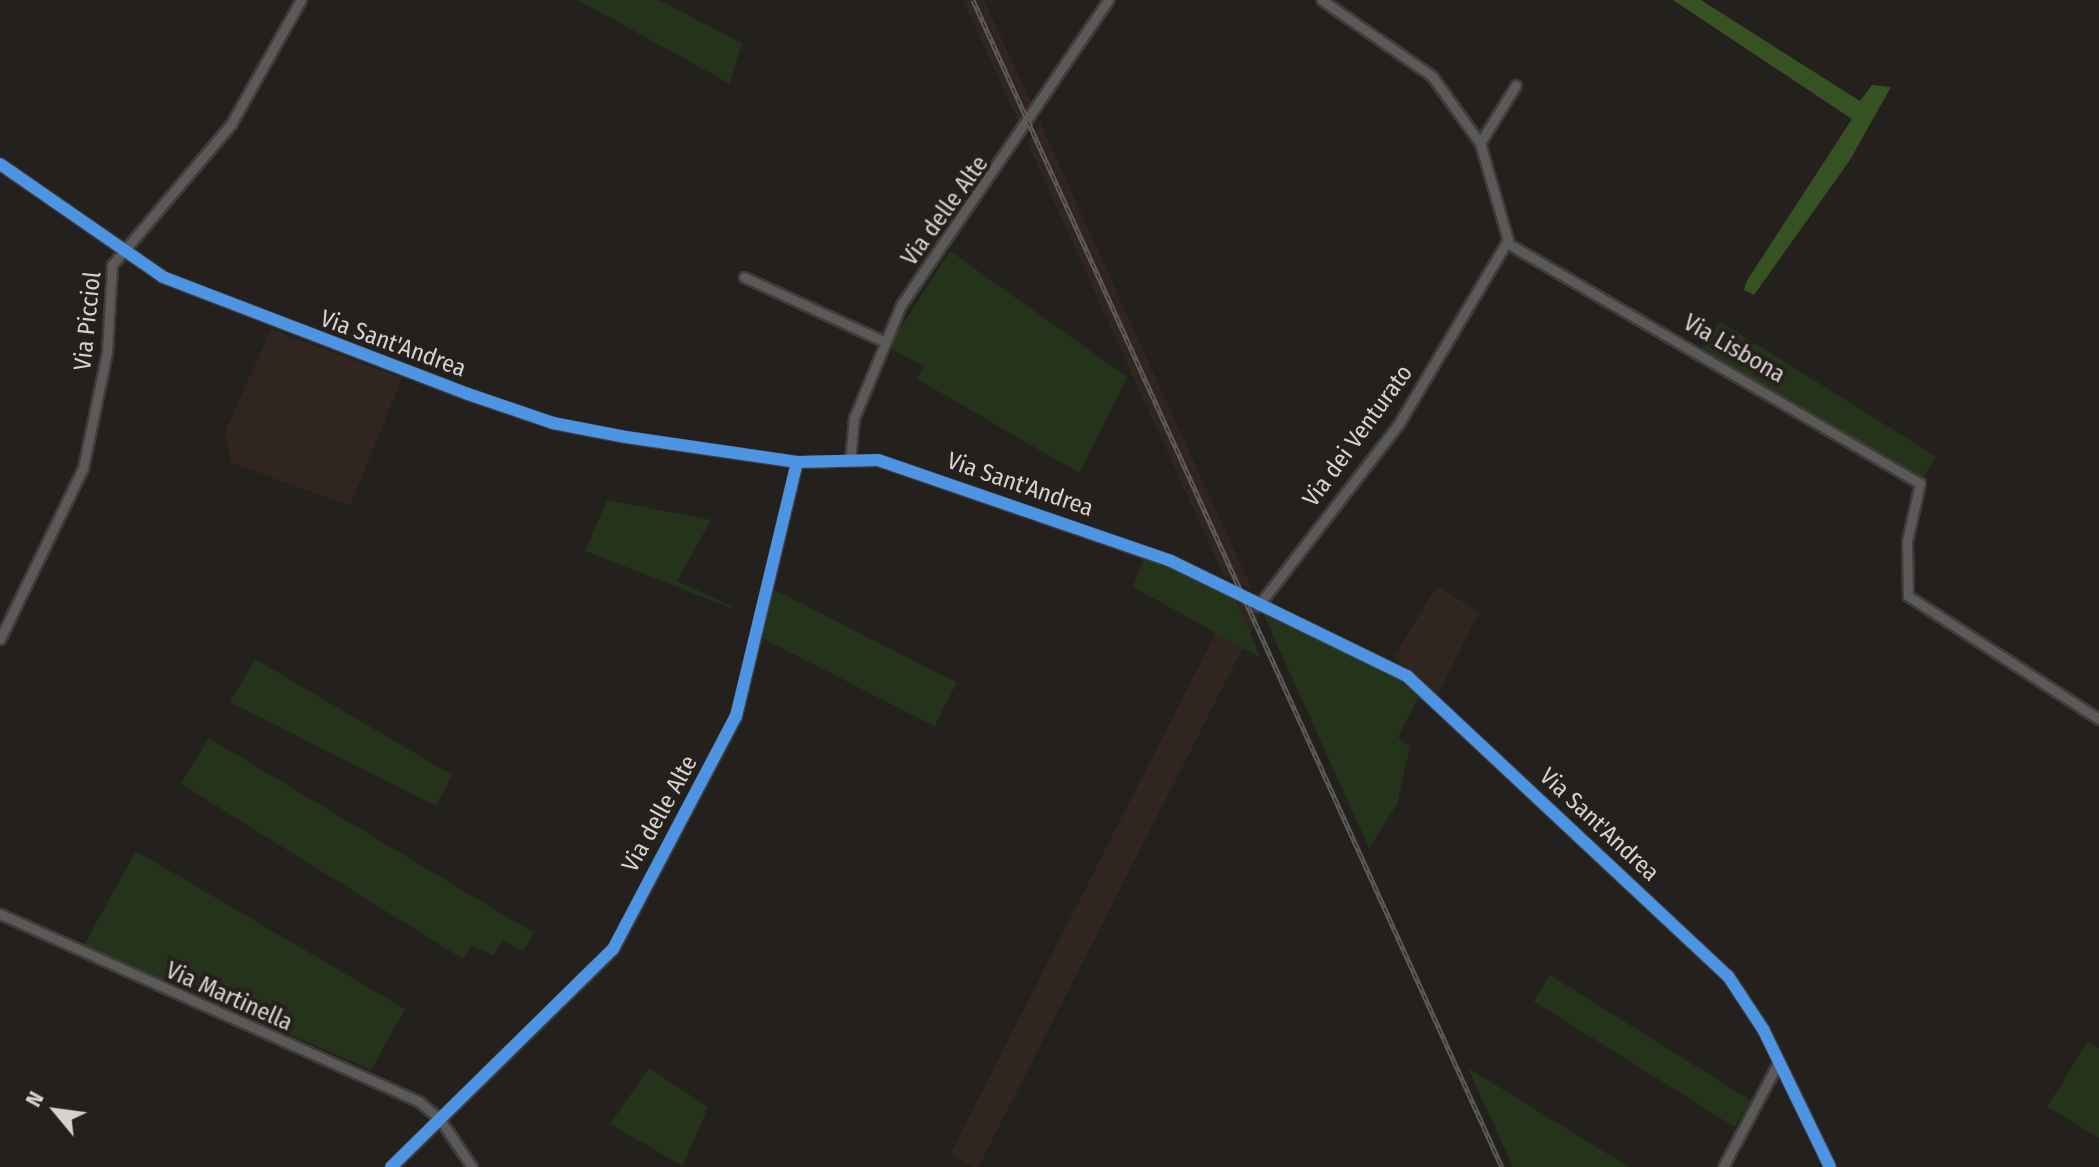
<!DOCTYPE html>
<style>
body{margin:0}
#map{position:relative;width:2099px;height:1167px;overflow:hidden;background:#23201e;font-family:"Fira Sans Condensed",sans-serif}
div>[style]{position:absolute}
.built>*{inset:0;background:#30261f;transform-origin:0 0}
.green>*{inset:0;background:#24341a;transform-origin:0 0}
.forest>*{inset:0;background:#365222}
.roads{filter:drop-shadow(2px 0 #3f3c3b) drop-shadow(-2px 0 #3f3c3b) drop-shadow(0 2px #3f3c3b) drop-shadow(0 -2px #3f3c3b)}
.minor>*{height:9px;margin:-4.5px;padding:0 4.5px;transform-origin:4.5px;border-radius:4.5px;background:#5b5a59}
.rail>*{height:5px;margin-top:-2.5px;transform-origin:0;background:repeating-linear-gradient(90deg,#25201c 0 6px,#5d5c5a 0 12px);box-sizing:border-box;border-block:2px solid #5d5c5a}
.cycleway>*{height:12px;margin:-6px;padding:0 6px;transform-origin:6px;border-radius:6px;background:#4d94e3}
span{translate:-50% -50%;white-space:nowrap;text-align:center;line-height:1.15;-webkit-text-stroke:8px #25201c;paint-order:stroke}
.street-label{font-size:24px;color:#d6d2d0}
.north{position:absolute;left:16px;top:1071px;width:80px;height:80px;-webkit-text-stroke:6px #25201c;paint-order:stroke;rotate:299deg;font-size:22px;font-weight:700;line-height:32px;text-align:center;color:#d6d2d0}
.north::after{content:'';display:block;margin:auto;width:28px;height:36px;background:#d6d2d0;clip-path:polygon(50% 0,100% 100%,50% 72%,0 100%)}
</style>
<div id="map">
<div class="built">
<div style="clip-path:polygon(963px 0,984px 0,1033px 106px,1020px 126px)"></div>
<div style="clip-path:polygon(1040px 122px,1148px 361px,1252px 589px,1224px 576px,1130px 370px,1027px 142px)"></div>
<div style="clip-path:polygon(271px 329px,402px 378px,350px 506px,231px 463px,225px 432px)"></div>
<div style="clip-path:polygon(1437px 586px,1479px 612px,1438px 694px,1394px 657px)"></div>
<div style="left:1234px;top:597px;width:31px;height:626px;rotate:27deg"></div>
</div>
<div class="green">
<div style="clip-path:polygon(578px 0,659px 0,742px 43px,730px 84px)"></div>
<div style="clip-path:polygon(950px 251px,1127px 377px,1079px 473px,917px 379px,924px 367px,888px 347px)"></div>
<div style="left:1719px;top:321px;width:256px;height:32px;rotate:32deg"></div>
<div style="clip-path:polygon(607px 500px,711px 520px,677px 581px,754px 617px,585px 551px)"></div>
<div style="clip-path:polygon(1144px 557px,1234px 597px,1261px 658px,1133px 587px)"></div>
<div style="left:775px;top:590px;width:204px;height:49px;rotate:27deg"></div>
<div style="clip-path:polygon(1262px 611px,1386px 669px,1419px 696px,1398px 737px,1410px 747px,1397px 804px,1369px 848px)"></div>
<div style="clip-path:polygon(255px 659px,452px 775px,436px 806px,230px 702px)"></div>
<div style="clip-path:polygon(209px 738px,534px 933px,523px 951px,503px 940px,493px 956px,472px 945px,463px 959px,181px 784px)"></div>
<div style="clip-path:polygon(136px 851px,405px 1009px,371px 1070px,84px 945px)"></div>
<div style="left:1550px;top:975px;width:237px;height:31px;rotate:32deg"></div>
<div style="clip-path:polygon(2088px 1041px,2099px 1048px,2099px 1138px,2047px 1107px)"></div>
<div style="clip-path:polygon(649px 1068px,708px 1107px,683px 1166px,610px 1124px)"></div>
<div style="clip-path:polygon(1468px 1068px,1629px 1167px,1513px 1167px)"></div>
</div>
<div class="forest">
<div style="clip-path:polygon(1673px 0,1701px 0,1860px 101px,1872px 85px,1891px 87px,1850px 160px,1754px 295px,1744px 290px,1746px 282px,1852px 119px)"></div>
</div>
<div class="roads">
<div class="minor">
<div style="left:1480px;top:143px;width:68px;rotate:-58.2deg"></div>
<div style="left:0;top:164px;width:198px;rotate:34.7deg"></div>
<div style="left:163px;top:277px;width:327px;rotate:21deg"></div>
<div style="left:468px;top:394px;width:90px;rotate:18.8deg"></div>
<div style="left:553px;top:423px;width:74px;rotate:10.9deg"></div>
<div style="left:626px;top:437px;width:173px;rotate:8.3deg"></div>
<div style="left:797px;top:462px;width:81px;rotate:-1.4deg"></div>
<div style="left:878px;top:460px;width:310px;rotate:19deg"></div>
<div style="left:1171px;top:561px;width:263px;rotate:26deg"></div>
<div style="left:1407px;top:676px;width:439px;rotate:43.1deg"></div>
<div style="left:1728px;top:976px;width:64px;rotate:56.6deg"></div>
<div style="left:1763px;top:1029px;width:153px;rotate:64.1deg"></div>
<div style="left:1507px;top:243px;width:478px;rotate:30.2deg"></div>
<div style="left:1920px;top:483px;width:59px;rotate:102.6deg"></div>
<div style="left:1907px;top:541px;width:55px;rotate:89deg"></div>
<div style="left:1908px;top:596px;width:227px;rotate:32.8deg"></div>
<div style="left:744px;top:277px;width:153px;rotate:24.7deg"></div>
<div style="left:850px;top:460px;width:42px;rotate:-84.6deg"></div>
<div style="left:854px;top:418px;width:122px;rotate:-67.4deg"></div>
<div style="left:901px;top:305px;width:369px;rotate:-55.8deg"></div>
<div style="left:1258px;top:606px;width:229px;rotate:-52.3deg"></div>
<div style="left:1398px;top:425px;width:215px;rotate:-59.3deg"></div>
<div style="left:1508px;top:240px;width:101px;rotate:-106.1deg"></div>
<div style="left:1480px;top:143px;width:82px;rotate:-125.6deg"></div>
<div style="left:1432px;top:76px;width:134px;rotate:-145.4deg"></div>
<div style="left:0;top:639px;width:190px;rotate:-64.1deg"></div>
<div style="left:83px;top:468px;width:118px;rotate:-78.3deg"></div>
<div style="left:107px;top:352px;width:87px;rotate:-86.7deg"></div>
<div style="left:112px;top:265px;width:185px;rotate:-49.8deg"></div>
<div style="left:231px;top:124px;width:142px;rotate:-60.6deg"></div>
<div style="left:0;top:914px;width:458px;rotate:24.1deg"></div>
<div style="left:418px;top:1101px;width:27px;rotate:39deg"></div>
<div style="left:439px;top:1118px;width:59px;rotate:56deg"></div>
<div style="left:391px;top:1167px;width:311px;rotate:-44.5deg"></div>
<div style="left:613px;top:949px;width:263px;rotate:-62.2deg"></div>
<div style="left:736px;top:716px;width:261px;rotate:-76.5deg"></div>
<div style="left:1723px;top:1167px;width:118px;rotate:-62.1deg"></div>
</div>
</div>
<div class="rail">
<div style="left:973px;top:0;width:1281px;rotate:65.62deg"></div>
</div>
<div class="cycleway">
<div style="left:0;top:164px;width:198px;rotate:34.7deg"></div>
<div style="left:163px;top:277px;width:327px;rotate:21deg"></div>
<div style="left:468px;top:394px;width:90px;rotate:18.8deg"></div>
<div style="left:553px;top:423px;width:74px;rotate:10.9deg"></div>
<div style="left:626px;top:437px;width:173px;rotate:8.3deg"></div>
<div style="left:797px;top:462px;width:81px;rotate:-1.4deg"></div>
<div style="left:878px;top:460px;width:310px;rotate:19deg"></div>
<div style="left:1171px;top:561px;width:263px;rotate:26deg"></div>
<div style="left:1407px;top:676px;width:439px;rotate:43.1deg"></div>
<div style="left:1728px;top:976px;width:64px;rotate:56.6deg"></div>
<div style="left:1763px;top:1029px;width:153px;rotate:64.1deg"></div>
<div style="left:391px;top:1167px;width:311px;rotate:-44.5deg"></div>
<div style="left:613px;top:949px;width:263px;rotate:-62.2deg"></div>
<div style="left:736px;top:716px;width:261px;rotate:-76.5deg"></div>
</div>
<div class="street-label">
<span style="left:945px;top:211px;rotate:-54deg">Via delle Alte</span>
<span style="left:88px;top:321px;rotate:-84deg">Via Picciol</span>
<span style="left:393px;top:344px;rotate:20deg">Via Sant'Andrea</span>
<span style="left:1734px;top:349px;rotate:30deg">Via Lisbona</span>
<span style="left:1358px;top:436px;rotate:-54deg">Via dei Venturato</span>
<span style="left:1020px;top:485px;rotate:19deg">Via Sant'Andrea</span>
<span style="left:660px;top:814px;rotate:-61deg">Via delle Alte</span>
<span style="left:1599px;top:825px;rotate:43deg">Via Sant'Andrea</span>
<span style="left:229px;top:997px;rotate:24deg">Via Martinella</span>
</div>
<div class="north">N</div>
</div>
